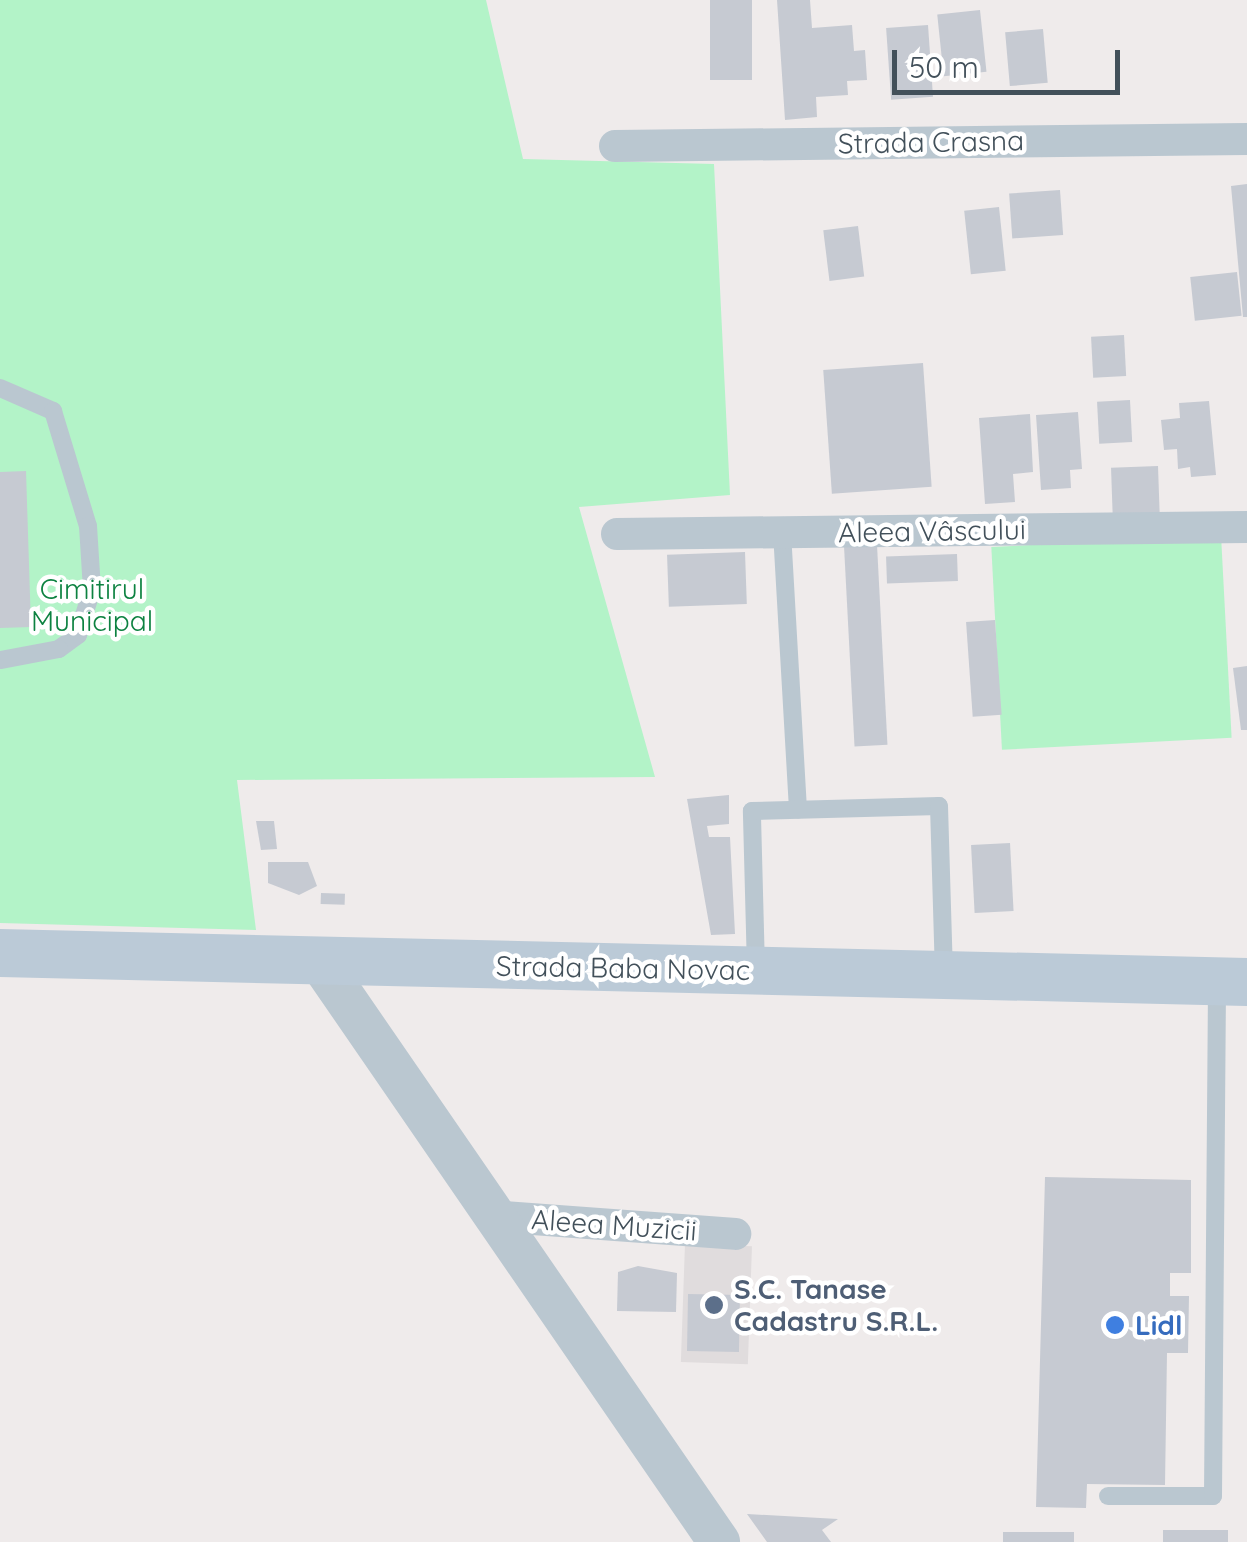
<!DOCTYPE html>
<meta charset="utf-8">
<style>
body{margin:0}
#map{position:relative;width:1247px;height:1542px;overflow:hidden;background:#efebeb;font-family:Quicksand,sans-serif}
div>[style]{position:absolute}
.education>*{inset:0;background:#e0dcdd;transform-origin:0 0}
.green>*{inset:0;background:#b3f3c8;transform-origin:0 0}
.building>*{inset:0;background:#c6cad2;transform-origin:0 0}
.service>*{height:18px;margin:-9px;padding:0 9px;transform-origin:9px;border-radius:9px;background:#bac7d0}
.minor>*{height:32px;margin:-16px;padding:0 16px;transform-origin:16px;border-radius:16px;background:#bac7d0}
.tertiary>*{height:42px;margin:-21px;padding:0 21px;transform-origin:21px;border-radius:21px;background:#bac7d0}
.secondary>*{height:48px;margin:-24px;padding:0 24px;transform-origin:24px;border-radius:24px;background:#bbcad7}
.dots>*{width:28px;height:28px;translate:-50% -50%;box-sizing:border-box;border:5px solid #fff;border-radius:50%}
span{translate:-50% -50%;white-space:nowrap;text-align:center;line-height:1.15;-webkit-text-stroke:9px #fff;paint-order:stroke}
.street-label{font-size:28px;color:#42505a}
.park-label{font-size:28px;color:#0d8241}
.service-label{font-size:28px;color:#4e5e75;font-weight:700}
.left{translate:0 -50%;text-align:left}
.shop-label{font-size:28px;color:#366cbe;font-weight:700}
.scale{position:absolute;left:892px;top:50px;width:228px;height:45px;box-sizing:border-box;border:5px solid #42505a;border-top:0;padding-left:12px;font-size:30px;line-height:35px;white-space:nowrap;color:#42505a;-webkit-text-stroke:8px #fff;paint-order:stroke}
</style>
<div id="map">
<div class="education">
<div style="left:685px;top:1244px;width:67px;height:118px;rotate:2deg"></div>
</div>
<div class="green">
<div style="clip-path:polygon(0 0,486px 0,523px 159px,714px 164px,730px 495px,579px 507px,655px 777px,237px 780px,256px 930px,0 923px)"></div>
<div style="left:1221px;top:535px;width:203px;height:230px;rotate:87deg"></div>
</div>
<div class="building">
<div style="left:710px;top:0;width:42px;height:80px"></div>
<div style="clip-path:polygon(777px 0,810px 0,812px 28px,852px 25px,854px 51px,865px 50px,867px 80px,847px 81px,848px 95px,816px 97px,817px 117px,785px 120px)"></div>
<div style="left:980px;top:10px;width:62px;height:43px;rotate:84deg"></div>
<div style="left:928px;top:25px;width:72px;height:42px;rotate:86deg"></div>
<div style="left:1043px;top:29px;width:54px;height:38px;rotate:85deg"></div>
<div style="clip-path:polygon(1247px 184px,1247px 317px,1243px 317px,1231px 186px)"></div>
<div style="left:1060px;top:190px;width:45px;height:51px;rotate:86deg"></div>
<div style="left:999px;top:207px;width:64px;height:35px;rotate:84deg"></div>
<div style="left:858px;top:226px;width:51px;height:35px;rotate:83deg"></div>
<div style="left:1237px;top:272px;width:44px;height:47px;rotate:84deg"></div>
<div style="left:1124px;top:335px;width:41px;height:33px;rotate:87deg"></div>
<div style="left:923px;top:363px;width:124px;height:100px;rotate:86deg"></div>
<div style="left:1130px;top:400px;width:42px;height:33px;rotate:87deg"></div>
<div style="clip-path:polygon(1209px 401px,1216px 475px,1191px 477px,1190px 467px,1178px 469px,1177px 449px,1164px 450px,1161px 420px,1180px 418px,1179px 403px)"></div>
<div style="clip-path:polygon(1078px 412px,1082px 469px,1070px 470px,1071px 488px,1041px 490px,1036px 415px)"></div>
<div style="clip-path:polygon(1030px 414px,1033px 472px,1013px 474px,1015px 502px,985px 504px,979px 418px)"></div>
<div style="left:1158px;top:466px;width:47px;height:47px;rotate:88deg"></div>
<div style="clip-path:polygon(26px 471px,31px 627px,0 628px,0 472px)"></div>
<div style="left:877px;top:545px;width:200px;height:33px;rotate:87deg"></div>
<div style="left:745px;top:552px;width:52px;height:78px;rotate:88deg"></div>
<div style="left:957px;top:554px;width:27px;height:71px;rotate:88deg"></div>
<div style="left:995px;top:620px;width:95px;height:29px;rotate:86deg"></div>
<div style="clip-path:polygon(1247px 666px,1247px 730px,1241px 730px,1233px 668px)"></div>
<div style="clip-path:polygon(729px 795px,729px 824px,707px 826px,709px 837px,730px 837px,735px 934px,711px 935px,687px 799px)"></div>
<div style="clip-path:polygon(256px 821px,274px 821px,277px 849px,261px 850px)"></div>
<div style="left:1010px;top:843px;width:68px;height:39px;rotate:87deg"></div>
<div style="clip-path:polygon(268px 862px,308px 862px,317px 886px,299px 895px,268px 883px)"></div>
<div style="left:321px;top:893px;width:24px;height:11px;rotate:2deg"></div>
<div style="clip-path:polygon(1045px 1177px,1191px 1180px,1191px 1273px,1170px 1273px,1170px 1296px,1189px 1296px,1188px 1353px,1167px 1353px,1165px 1485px,1087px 1484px,1086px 1508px,1036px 1507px)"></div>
<div style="clip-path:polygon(638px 1266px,677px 1273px,676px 1312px,617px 1311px,618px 1272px)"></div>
<div style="left:688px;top:1294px;width:52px;height:57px;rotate:1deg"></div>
<div style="clip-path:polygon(747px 1514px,838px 1519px,822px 1530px,831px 1542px,767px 1542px)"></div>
<div style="left:1228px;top:1530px;width:12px;height:65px;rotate:90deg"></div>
<div style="left:1074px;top:1532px;width:10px;height:71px;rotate:90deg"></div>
</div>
<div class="service">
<div style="left:0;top:388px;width:58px;rotate:23.5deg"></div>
<div style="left:53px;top:411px;width:120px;rotate:73.1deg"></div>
<div style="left:88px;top:526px;width:63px;rotate:86.4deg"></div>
<div style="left:92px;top:589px;width:48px;rotate:106.9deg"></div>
<div style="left:78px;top:635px;width:24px;rotate:144deg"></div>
<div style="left:59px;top:649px;width:60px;rotate:169.4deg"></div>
<div style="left:782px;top:532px;width:278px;rotate:86.7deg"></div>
<div style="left:756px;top:969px;width:158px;rotate:-91.5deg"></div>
<div style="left:752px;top:811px;width:187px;rotate:-1.5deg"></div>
<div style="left:939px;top:806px;width:169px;rotate:88.3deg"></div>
<div style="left:1108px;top:1496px;width:105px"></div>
<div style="left:1213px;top:1496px;width:514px;rotate:-89.55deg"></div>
</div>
<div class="minor">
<div style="left:615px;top:146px;width:632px;rotate:-0.63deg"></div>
<div style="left:617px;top:534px;width:630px;rotate:-0.64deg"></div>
<div style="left:492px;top:1216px;width:244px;rotate:4.2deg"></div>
</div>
<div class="tertiary">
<div style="left:320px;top:962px;width:704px;rotate:55.47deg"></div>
</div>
<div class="secondary">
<div style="left:0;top:953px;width:1247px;rotate:1.33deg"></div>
</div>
<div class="dots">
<div style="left:714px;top:1305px;background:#5c6f8a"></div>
<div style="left:1115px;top:1325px;background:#3f7fe0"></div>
</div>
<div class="street-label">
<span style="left:931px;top:142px;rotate:-1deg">Strada Crasna</span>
<span style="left:932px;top:531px;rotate:-1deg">Aleea Vâscului</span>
<span style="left:623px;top:968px;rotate:1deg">Strada Baba Novac</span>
<span style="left:614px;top:1225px;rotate:4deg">Aleea Muzicii</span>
</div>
<div class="park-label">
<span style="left:92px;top:605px">Cimitirul<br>Municipal</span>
</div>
<div class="service-label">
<span class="left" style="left:734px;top:1305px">S.C. Tanase<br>Cadastru S.R.L.</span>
</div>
<div class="shop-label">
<span class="left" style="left:1135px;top:1325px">Lidl</span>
</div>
<div class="scale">50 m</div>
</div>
